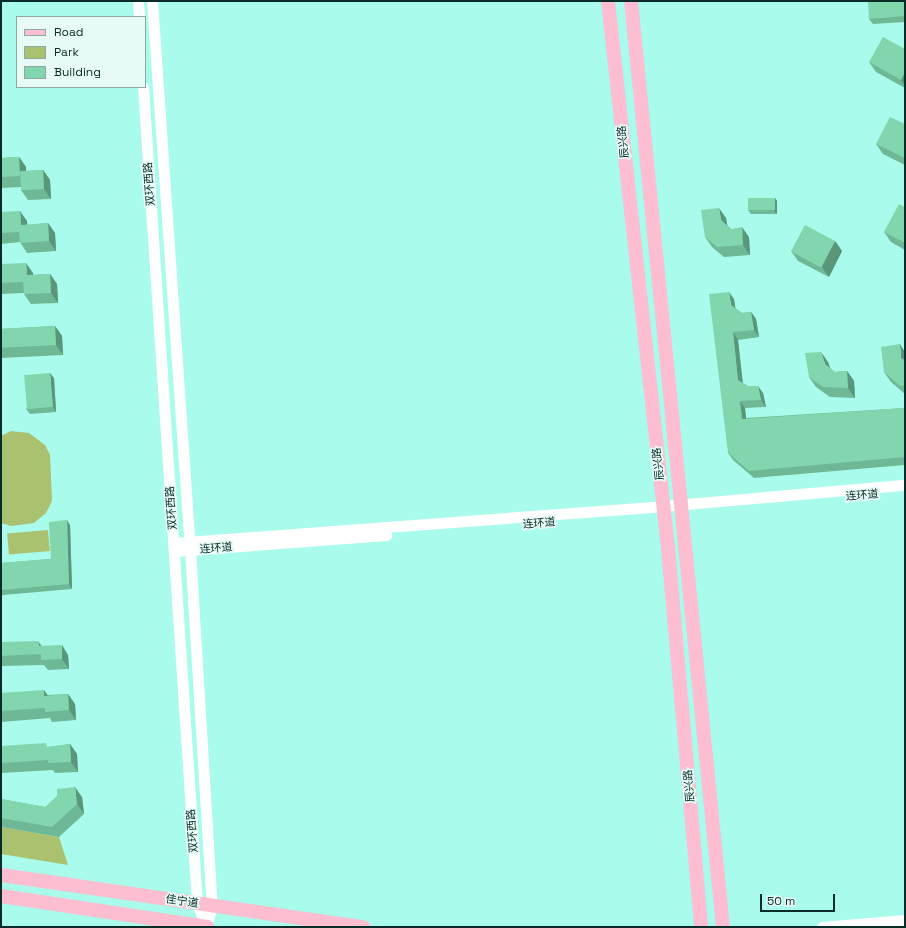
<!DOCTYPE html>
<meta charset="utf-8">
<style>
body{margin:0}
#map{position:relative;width:906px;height:928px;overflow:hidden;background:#a9fbec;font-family:"Space Grotesk","Noto Sans SC",sans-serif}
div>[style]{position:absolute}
.green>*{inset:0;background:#aac170;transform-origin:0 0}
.minor>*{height:11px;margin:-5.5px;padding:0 5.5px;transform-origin:5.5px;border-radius:5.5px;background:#fff}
.major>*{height:14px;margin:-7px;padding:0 7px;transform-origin:7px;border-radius:7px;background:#fcbed0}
.wall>*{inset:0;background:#6fb895}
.shaded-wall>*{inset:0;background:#5a9679}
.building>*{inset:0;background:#81d6ad;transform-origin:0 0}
span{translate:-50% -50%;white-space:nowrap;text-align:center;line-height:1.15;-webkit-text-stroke:3.5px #e7faf6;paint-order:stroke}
.street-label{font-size:11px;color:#082c27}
.frame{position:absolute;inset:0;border:2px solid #082c27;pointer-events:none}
.legend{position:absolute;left:16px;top:16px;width:130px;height:72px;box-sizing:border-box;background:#e7faf6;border:1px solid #8ea8a3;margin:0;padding:5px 7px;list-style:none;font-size:12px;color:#082c27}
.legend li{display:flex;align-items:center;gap:8px;height:20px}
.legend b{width:20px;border:1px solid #8ea8a3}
.scale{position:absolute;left:760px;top:894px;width:75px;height:18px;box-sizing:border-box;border:2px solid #082c27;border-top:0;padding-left:5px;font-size:12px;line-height:14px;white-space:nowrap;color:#082c27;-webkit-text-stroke:3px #e7faf6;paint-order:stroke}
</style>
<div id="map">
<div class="green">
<div style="clip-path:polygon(11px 431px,29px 433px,45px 445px,50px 455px,52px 501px,46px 513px,34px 523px,11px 526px,1px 523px,1px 436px)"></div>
<div style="left:48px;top:530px;width:21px;height:41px;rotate:85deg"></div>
<div style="clip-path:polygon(1px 827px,59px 837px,68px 865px,1px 854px)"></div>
</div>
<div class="minor">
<div style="left:138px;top:1px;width:16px;rotate:86deg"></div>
<div style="left:152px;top:1px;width:550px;rotate:86.04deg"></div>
<div style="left:190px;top:550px;width:356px;rotate:86.5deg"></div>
<div style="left:212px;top:905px;width:23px;rotate:105deg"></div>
<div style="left:143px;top:87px;width:818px;rotate:86.21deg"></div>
<div style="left:197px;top:903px;width:26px;rotate:69deg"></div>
<div style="left:173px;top:543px;width:491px;rotate:-4.3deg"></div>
<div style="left:663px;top:506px;width:243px;rotate:-5deg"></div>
<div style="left:174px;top:551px;width:213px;rotate:-4.3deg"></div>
<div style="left:822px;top:927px;width:83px;rotate:-4.8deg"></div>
</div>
<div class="major">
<div style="left:608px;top:1px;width:550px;rotate:83.74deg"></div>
<div style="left:668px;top:548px;width:380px;rotate:85deg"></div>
<div style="left:631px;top:1px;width:931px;rotate:84.33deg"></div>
<div style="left:1px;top:875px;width:366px;rotate:8.2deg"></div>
<div style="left:1px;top:896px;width:209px;rotate:8.5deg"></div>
</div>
<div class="wall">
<div style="clip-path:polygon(905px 1px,905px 22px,873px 24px,869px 19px)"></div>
<div style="clip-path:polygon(905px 49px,905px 88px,876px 72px,869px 62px)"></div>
<div style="clip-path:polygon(905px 124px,905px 165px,883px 154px,876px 144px)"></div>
<div style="clip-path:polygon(19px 157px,26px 167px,26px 171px,43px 170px,50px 180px,51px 199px,28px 200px,21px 190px,21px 187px,1px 188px,1px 158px)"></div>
<div style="clip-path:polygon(775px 198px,777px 201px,777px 214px,751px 214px,748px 210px)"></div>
<div style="clip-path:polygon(905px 207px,905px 250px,891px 242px,884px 232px)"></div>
<div style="clip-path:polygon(1px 212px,27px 221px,27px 225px,48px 223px,55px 233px,56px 251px,27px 253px,20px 242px,1px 244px)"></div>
<div style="clip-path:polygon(726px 218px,727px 225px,731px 229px,749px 237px,750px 255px,724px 257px,712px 247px,705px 237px)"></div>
<div style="clip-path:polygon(835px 241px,842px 251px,829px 277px,798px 261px,791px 251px)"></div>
<div style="clip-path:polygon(1px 264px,33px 273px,33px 275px,50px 274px,57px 284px,58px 303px,31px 304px,24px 294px,24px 293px,1px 294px)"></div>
<div style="clip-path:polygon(734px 299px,735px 308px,742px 313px,751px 312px,756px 319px,759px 337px,738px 340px,743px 383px,748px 386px,763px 393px,766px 407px,745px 408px,746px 418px,905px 408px,905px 465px,754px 478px,733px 460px,728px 453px)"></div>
<div style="clip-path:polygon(55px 326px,62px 336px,63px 355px,1px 358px,1px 329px)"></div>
<div style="clip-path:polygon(905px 352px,905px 394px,891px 382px,884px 372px)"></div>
<div style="clip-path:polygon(828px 362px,830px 368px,835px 372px,847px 371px,854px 381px,855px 398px,830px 397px,816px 387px,809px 377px)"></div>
<div style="clip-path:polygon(54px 378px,56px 412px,30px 414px,26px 409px)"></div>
<div style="clip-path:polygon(70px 525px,72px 589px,3px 595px,1px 598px,1px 563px,51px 559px)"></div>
<div style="clip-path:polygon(1px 642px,42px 646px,68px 655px,69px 669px,48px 670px,44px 665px,1px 666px)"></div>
<div style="clip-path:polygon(1px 693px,48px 695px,68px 694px,75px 704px,76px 720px,52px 722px,50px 718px,1px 722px)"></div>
<div style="clip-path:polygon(70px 744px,77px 754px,78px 772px,55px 773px,53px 770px,1px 773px,1px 746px,49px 747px)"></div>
<div style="clip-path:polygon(82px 797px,84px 814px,59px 837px,1px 827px,1px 799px,45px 807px)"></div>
</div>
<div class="shaded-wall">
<div style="clip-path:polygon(905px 72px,905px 86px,901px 80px)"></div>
<div style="clip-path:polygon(19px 157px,26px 167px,27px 186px,20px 176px)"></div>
<div style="clip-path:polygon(43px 170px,50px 180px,51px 199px,44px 189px)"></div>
<div style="clip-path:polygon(775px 198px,777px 201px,777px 214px,774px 211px)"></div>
<div style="clip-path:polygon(719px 208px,726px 218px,728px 229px,721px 220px)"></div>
<div style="clip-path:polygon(20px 211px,27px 221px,28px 235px,21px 225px)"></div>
<div style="clip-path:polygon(48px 223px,55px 233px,56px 251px,49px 241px)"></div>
<div style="clip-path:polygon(742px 227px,749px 237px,750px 255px,743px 245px)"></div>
<div style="clip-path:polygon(835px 241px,842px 251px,829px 277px,822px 267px)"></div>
<div style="clip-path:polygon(26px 263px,33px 273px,34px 285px,27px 275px)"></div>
<div style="clip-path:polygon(50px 274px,57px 284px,58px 303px,51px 293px)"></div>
<div style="clip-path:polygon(729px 292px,734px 299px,736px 312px,731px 305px)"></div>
<div style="clip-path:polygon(751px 312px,756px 319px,759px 337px,754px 330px)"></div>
<div style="clip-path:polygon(55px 326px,62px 336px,63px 355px,56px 345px)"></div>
<div style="clip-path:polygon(733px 332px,738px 340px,743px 387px,738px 380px)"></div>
<div style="clip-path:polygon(900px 344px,905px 352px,905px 363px,901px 358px)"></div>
<div style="clip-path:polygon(821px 352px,828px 362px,832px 374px,825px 364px)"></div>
<div style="clip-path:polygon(847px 371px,854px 381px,855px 398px,848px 388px)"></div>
<div style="clip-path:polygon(50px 373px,54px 378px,56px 412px,53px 407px)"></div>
<div style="clip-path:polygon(758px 386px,763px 393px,766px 407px,761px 400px)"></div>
<div style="clip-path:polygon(740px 401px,745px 408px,747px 426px,742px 419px)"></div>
<div style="clip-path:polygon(67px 520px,70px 525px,72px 589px,69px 584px)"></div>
<div style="clip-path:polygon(38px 641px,45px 651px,39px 646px)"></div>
<div style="clip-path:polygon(62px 645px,68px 655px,69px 669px,62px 659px)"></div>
<div style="clip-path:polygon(44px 690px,51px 700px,44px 696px)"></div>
<div style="clip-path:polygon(68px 694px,75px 704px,76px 720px,69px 710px)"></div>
<div style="clip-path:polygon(70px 744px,77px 754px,78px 772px,71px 762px)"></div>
<div style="clip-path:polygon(75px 787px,82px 797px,84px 814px,77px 804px)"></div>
</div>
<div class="building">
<div style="clip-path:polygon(868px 1px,905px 1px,905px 16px,869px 19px)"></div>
<div style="clip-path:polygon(883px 37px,905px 49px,905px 72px,901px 80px,869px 62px)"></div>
<div style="clip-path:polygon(890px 117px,905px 124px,905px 158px,876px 144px)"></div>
<div style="left:19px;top:157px;width:19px;height:18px;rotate:87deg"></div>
<div style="left:43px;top:170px;width:19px;height:23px;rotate:87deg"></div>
<div style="left:748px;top:198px;width:27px;height:12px"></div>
<div style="clip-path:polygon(899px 204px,905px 207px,905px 243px,884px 232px)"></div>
<div style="clip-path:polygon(719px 208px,721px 220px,731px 229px,742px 227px,743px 245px,717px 247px,705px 237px,701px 210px)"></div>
<div style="clip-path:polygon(20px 211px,21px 225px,48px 223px,49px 241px,20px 243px,19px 232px,1px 233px,1px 212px)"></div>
<div style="left:805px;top:225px;width:34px;height:30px;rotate:28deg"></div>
<div style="clip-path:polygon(26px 263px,27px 275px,50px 274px,51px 293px,24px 294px,23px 282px,1px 283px,1px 264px)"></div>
<div style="clip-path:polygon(729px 292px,731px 305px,742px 313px,751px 312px,754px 330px,733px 332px,738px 380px,748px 386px,758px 386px,761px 400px,740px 401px,742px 419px,905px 408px,905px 457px,749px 471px,728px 453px,709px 294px)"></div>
<div style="left:55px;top:326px;width:19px;height:54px;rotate:87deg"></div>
<div style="clip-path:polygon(900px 344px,901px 358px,905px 360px,905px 385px,900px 386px,884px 372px,881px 347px)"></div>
<div style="clip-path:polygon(821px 352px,825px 364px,835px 372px,847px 371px,848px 388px,823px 387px,809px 377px,805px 353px)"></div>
<div style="left:50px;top:373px;width:34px;height:26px;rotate:85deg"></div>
<div style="clip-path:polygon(67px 520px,69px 584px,1px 590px,1px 563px,51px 559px,49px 522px)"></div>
<div style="clip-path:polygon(38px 641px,39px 646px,62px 645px,62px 659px,41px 660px,41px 654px,1px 656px,1px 642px)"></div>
<div style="clip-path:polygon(44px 690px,44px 696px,68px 694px,69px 710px,45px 712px,45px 708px,1px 711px,1px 693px)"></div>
<div style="clip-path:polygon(46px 743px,47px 747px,70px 744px,71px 762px,48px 763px,48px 760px,1px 763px,1px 746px)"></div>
<div style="clip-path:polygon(75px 787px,77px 804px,52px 827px,1px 818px,1px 799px,45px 807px,57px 796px,57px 789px)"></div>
</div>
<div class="street-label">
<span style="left:623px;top:142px;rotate:-96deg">辰兴路</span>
<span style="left:149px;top:184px;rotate:-94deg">双环西路</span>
<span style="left:658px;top:464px;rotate:-96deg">辰兴路</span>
<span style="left:862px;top:495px;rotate:-5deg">连环道</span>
<span style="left:171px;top:508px;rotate:-94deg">双环西路</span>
<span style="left:539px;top:523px;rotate:-5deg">连环道</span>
<span style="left:216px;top:548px;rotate:-5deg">连环道</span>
<span style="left:689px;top:786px;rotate:-95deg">辰兴路</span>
<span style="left:192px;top:831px;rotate:-94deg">双环西路</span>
<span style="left:182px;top:901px;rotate:8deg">佳宁道</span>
</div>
<div class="frame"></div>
<ul class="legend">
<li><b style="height:5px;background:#fcbed0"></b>Road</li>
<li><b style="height:11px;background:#aac170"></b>Park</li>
<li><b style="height:11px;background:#81d6ad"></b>Building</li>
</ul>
<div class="scale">50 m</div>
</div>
